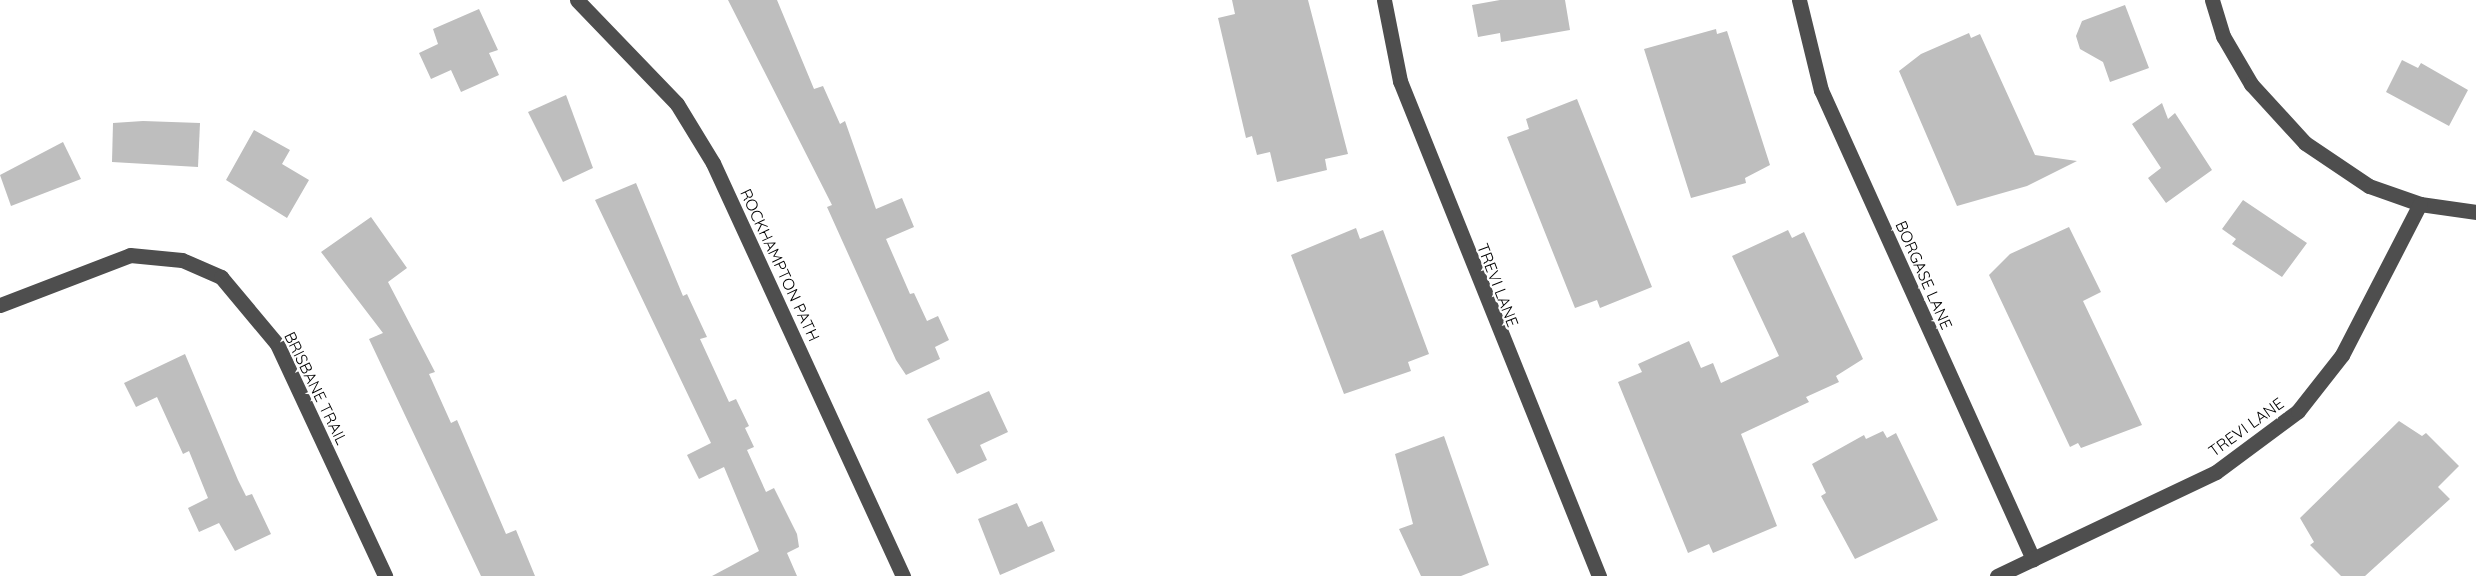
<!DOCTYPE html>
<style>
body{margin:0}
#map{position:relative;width:2476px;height:576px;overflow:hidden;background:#fff;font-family:Quicksand,sans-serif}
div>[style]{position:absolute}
.building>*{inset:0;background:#bebebe}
.minor>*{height:15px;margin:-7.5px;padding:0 7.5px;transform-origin:7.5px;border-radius:7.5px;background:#4e4e4e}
span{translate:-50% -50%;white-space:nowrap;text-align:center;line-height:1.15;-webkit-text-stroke:4.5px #fff;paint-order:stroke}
.street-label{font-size:16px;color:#000}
</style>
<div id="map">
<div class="building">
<div style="clip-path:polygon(728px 0,777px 0,814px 89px,823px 86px,840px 124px,845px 121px,876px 209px,902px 198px,914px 227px,886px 239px,910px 294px,914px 293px,927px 321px,938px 316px,949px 340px,935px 347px,940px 359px,906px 375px,896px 360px,827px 207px,832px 205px)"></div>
<div style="clip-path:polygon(1232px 0,1308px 0,1348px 154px,1325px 159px,1327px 170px,1277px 182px,1270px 152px,1257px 155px,1252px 136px,1246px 138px,1218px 18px,1235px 14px)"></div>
<div style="clip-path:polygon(1500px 0,1565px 0,1570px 30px,1501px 42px,1500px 33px,1478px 37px,1472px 5px)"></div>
<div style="clip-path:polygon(2125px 5px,2149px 68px,2110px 82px,2103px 62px,2080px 49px,2076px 36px,2082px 21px)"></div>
<div style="clip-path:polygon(479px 9px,498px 50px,489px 53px,499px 75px,461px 92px,451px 70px,431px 79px,419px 53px,438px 44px,433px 29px)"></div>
<div style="clip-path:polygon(1716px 29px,1717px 34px,1727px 31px,1770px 165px,1745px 178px,1746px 183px,1691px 198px,1644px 49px)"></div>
<div style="clip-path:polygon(1969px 33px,1971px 38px,1980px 34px,2035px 155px,2077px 161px,2027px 186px,1957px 206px,1899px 71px,1921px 54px)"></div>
<div style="clip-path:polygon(2402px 60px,2418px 68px,2421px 63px,2468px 90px,2449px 126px,2386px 92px)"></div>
<div style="clip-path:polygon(566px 95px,593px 168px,563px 182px,528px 112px)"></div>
<div style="clip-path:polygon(1577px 99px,1652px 287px,1600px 308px,1597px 300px,1575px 308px,1507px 137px,1529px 129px,1526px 119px)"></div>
<div style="clip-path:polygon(2162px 103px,2168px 119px,2175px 113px,2212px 170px,2166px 203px,2148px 178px,2161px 168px,2132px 124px)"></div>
<div style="clip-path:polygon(143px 121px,200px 123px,198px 167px,112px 162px,113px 123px)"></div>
<div style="clip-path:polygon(254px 130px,290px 150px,282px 164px,309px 180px,287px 218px,226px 180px)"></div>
<div style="clip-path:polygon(63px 142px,81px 179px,11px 206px,0 175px)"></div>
<div style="clip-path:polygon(636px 183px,683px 296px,687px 294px,707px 337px,700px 339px,729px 402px,736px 399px,749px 426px,745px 428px,754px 447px,747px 450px,766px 492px,774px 488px,797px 534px,799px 547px,787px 553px,797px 576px,712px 576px,759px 551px,724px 467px,699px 479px,687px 455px,711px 443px,595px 200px)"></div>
<div style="clip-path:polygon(2243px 200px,2307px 243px,2282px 277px,2232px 244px,2236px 239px,2222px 229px)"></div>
<div style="clip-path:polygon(371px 217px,407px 268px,388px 282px,435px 372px,429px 374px,451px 423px,457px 420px,506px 534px,516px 530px,535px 576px,481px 576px,369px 339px,383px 333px,321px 252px)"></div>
<div style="clip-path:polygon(2069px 227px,2101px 292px,2083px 301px,2142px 425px,2081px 448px,2078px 443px,2070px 447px,1989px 275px,2010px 254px)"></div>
<div style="clip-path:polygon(1356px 228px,1360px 239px,1383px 230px,1429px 354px,1408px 362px,1411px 371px,1344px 394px,1291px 255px)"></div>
<div style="clip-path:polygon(1788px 230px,1792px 238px,1804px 232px,1863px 359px,1836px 376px,1839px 382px,1806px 397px,1809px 402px,1741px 434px,1777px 526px,1713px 553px,1709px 544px,1688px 553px,1618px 382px,1642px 372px,1638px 364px,1689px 341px,1701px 368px,1713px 363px,1721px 383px,1779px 356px,1732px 256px)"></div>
<div style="clip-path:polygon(185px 354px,238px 480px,246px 496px,252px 494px,271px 534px,235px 551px,219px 523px,199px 532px,188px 508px,208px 498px,189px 451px,183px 454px,157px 397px,136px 407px,124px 383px)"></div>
<div style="clip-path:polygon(989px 391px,1008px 432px,980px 445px,987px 460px,957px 474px,927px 419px)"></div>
<div style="clip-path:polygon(2399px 421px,2422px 436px,2426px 433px,2459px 466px,2438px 487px,2450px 499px,2365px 576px,2341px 576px,2310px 545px,2314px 542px,2300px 518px)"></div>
<div style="clip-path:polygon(1883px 431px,1887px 438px,1896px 433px,1938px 520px,1855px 559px,1821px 496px,1826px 493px,1812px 464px,1864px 435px,1866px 439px)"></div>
<div style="clip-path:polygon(1444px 436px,1489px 565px,1461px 576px,1421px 576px,1399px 529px,1413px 524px,1395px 454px)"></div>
<div style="clip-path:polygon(1017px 503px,1028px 527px,1042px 521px,1055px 551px,1000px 575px,978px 519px)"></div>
</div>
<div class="minor">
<div style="left:577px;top:0;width:144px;rotate:46.1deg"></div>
<div style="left:677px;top:104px;width:69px;rotate:58.6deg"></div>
<div style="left:713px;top:163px;width:455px;rotate:65.3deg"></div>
<div style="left:1384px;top:0;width:83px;rotate:78.8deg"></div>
<div style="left:1400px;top:81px;width:534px;rotate:68.1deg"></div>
<div style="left:1799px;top:0;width:93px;rotate:76.3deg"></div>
<div style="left:1821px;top:90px;width:515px;rotate:65.68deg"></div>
<div style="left:2212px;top:0;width:38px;rotate:73deg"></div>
<div style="left:2223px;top:36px;width:56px;rotate:59.7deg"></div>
<div style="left:2251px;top:84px;width:80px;rotate:47.5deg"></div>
<div style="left:2305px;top:143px;width:77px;rotate:33.9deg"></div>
<div style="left:2369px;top:186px;width:54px;rotate:19.4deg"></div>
<div style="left:2420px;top:204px;width:57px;rotate:8.1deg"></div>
<div style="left:0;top:305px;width:139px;rotate:-21deg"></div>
<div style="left:130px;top:255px;width:52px;rotate:5.5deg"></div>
<div style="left:182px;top:260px;width:43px;rotate:23.6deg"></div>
<div style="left:221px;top:277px;width:87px;rotate:50.1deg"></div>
<div style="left:277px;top:344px;width:256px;rotate:65deg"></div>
<div style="left:1997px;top:576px;width:242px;rotate:-25.4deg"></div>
<div style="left:2216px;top:472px;width:102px;rotate:-36.6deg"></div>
<div style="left:2298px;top:411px;width:71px;rotate:-51.8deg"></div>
<div style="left:2342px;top:355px;width:170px;rotate:-62.7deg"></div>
</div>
<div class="street-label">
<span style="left:780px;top:265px;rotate:65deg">ROCKHAMPTON PATH</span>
<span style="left:1924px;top:275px;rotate:66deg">BORGASE LANE</span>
<span style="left:1498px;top:285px;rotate:69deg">TREVI LANE</span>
<span style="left:316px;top:388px;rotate:64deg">BRISBANE TRAIL</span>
<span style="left:2246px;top:427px;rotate:-36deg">TREVI LANE</span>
</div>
</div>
